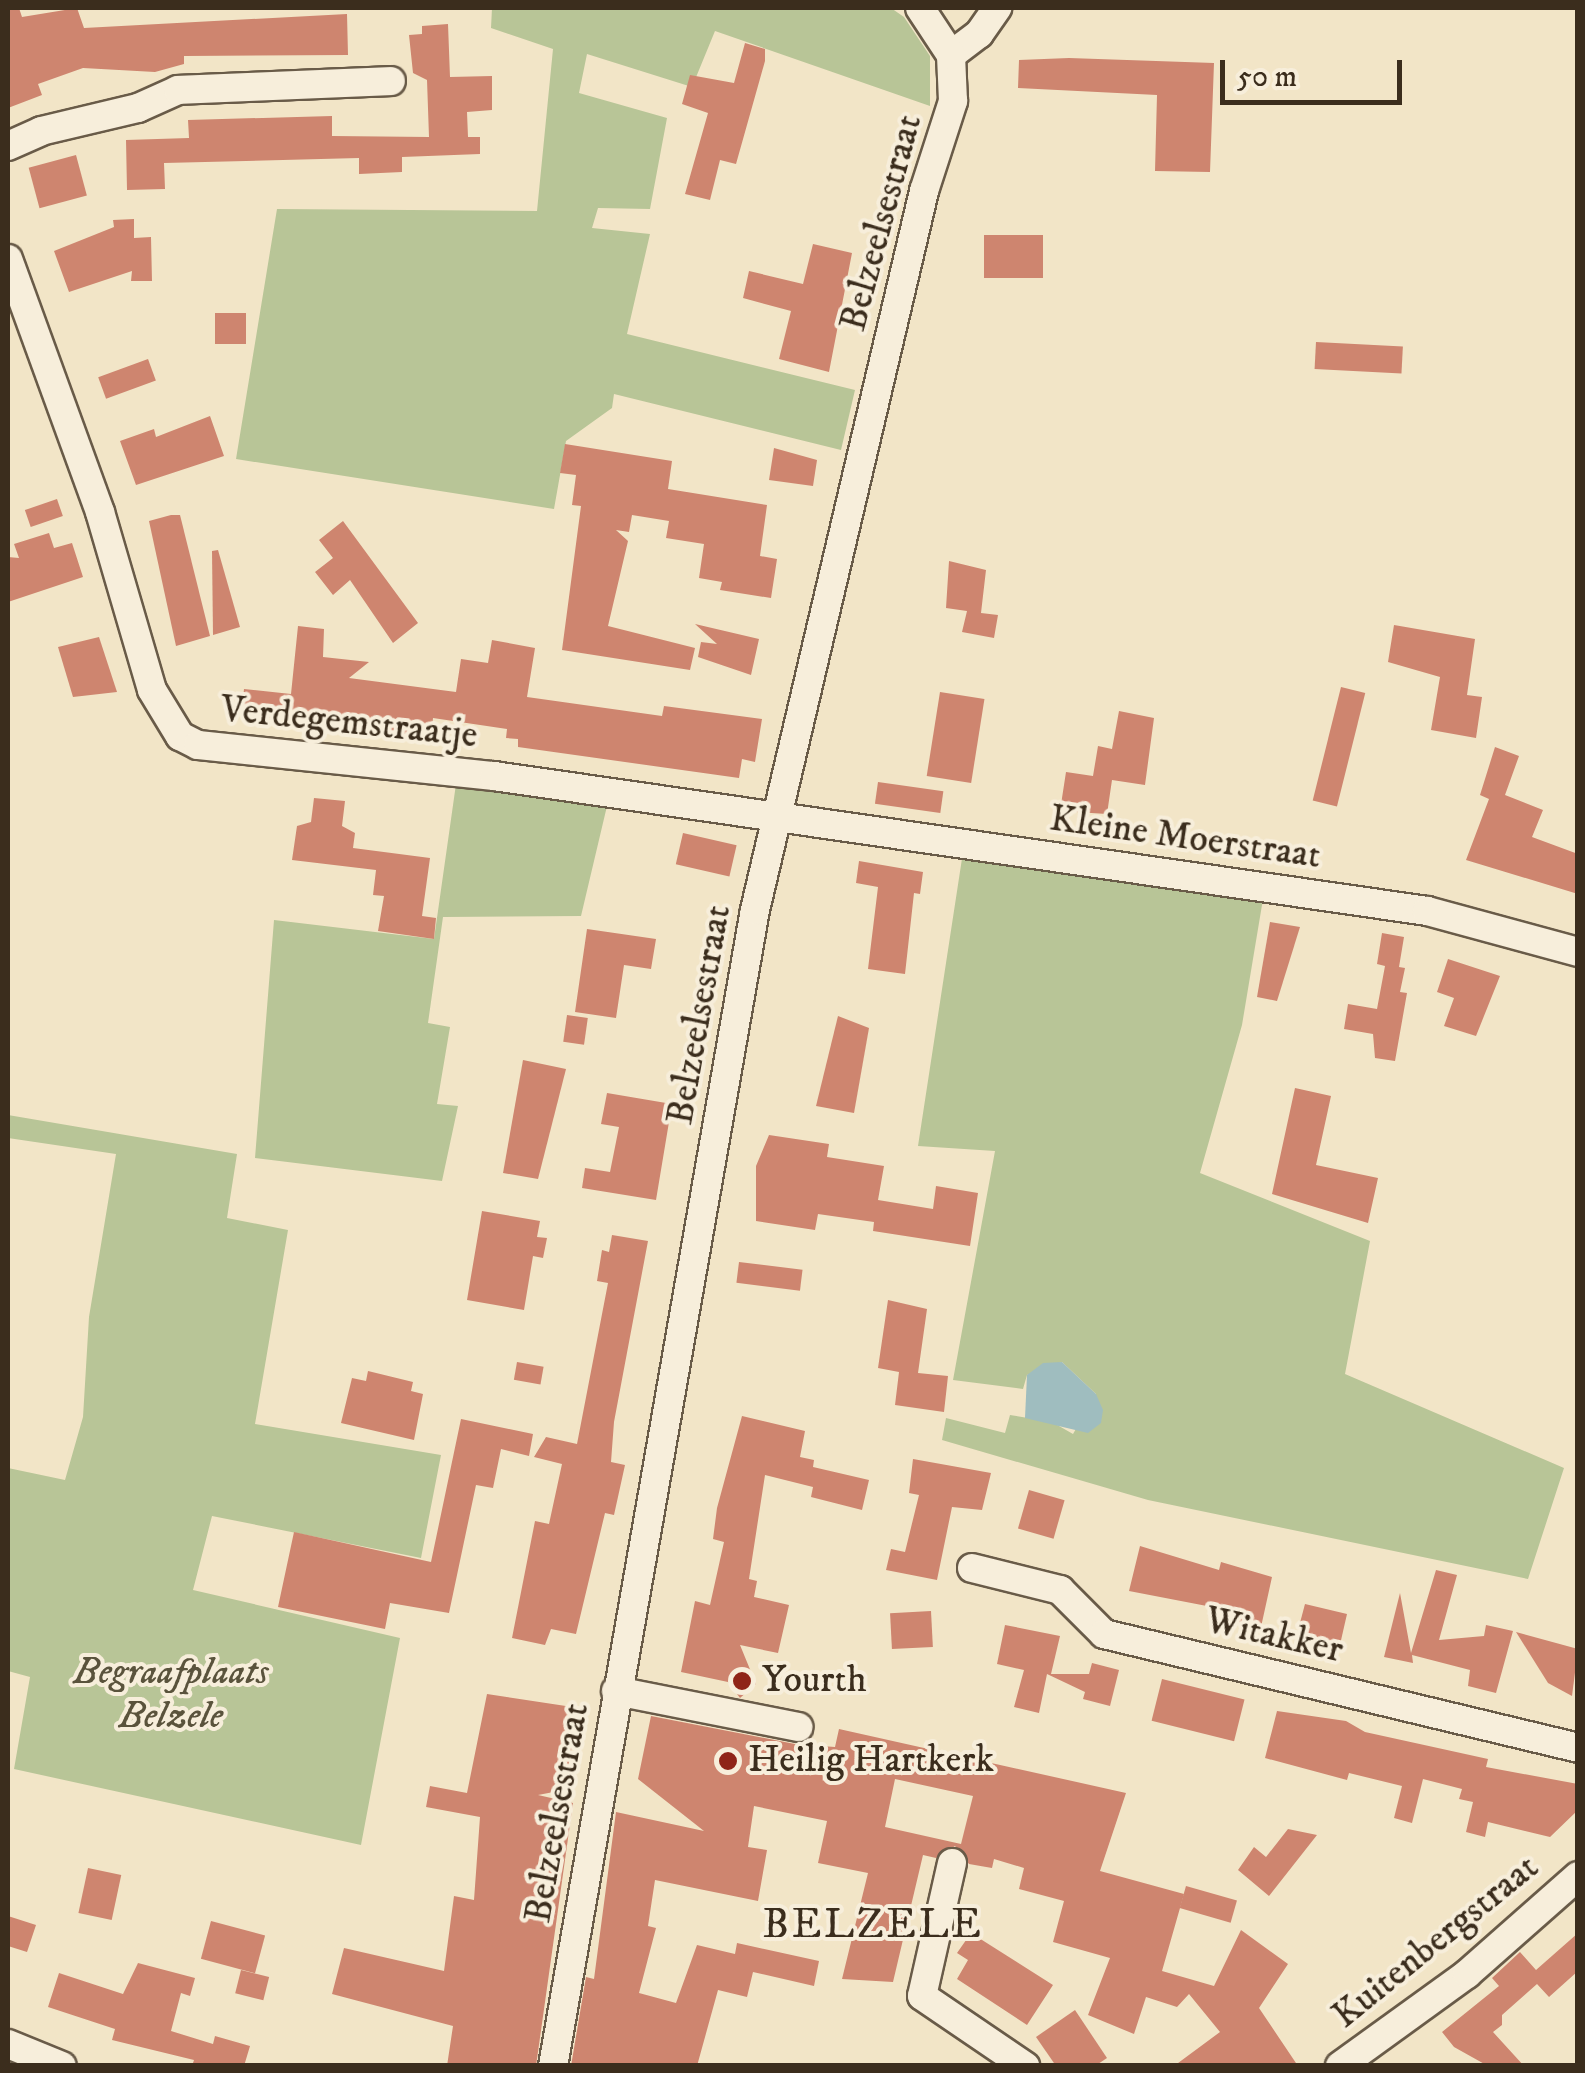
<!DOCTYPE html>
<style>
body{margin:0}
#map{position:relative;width:1585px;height:2073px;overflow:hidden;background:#f2e5c7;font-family:"IM FELL DW Pica",serif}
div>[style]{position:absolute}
.green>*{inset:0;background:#b8c597}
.water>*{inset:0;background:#9fbdbf}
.building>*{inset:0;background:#ce856f;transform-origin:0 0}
.roads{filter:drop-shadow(2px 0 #695b48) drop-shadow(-2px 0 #695b48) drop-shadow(0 2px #695b48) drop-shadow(0 -2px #695b48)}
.minor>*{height:28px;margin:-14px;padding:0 14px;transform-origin:14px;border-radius:14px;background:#f7eedb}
.dots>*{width:28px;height:28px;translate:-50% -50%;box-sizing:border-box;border:5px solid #f7eedb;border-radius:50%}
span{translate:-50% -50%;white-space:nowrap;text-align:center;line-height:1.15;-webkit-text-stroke:8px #f7eedb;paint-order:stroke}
.street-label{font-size:38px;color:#3b2d1d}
.park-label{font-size:38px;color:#5a533c;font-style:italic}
.poi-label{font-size:38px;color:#3b2d1d}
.left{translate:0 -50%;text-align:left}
.quarter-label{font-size:42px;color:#3b2d1d;letter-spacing:2.5px}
.frame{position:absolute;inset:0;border:10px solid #3b2d1d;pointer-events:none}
.scale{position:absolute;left:1220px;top:60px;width:182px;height:45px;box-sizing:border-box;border:5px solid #3b2d1d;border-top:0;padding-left:12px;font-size:30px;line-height:35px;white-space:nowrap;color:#3b2d1d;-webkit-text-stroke:8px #f7eedb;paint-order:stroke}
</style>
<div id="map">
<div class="green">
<div style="clip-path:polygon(492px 8px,891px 8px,904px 17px,930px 56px,930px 106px,715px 31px,692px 87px,587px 54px,579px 93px,667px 118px,650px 209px,598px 208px,592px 228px,650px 234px,627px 334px,855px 390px,841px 450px,614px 394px,612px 408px,566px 441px,554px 509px,236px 459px,277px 209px,537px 211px,553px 49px,491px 28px)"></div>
<div style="clip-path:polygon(456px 784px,607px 806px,581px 916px,443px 917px,428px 1023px,450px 1027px,437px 1104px,458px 1106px,442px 1181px,255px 1158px,274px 920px,434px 939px)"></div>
<div style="clip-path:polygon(963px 852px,1263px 899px,1242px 1025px,1200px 1173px,1370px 1241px,1345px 1374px,1564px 1468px,1528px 1579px,1148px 1500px,942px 1440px,946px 1418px,1005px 1433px,1010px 1415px,1052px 1422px,1073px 1434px,1096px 1394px,1062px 1362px,1027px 1375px,1023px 1389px,953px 1380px,995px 1151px,918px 1146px)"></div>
<div style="clip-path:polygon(8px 1115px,237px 1154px,227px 1218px,288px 1230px,255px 1424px,441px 1455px,421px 1558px,212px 1516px,193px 1590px,400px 1638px,361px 1845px,14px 1769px,30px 1677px,8px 1671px,8px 1468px,65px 1480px,83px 1417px,89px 1317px,116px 1154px,8px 1138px)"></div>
</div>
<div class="water">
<div style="clip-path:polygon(1062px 1362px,1096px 1394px,1103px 1410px,1101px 1423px,1088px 1433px,1025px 1418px,1027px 1375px,1043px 1363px)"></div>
</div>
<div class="building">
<div style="clip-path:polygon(8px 8px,19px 8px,22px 17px,77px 8px,84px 28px,347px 14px,348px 55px,184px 56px,184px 64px,155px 72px,83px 68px,38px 84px,42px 95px,8px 108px)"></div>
<div style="clip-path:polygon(448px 24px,450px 77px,492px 76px,492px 110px,467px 112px,468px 137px,480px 137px,480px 154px,402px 157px,402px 172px,359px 174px,359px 158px,164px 163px,165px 189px,127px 190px,126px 140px,189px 138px,188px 120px,332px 116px,332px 136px,429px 137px,427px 80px,413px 73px,409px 35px,422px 34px,422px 26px)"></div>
<div style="clip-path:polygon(745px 43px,765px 49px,765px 61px,736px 164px,720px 160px,710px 200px,685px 194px,708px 113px,682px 104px,690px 75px,734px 83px)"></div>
<div style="clip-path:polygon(1069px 58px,1214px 63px,1210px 172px,1155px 171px,1157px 95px,1018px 88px,1019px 60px)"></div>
<div style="left:76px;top:155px;width:42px;height:49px;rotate:75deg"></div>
<div style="clip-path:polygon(134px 219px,134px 238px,151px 237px,152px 281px,131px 281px,132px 271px,69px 292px,54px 251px,114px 227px,113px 220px)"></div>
<div style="left:1043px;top:235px;width:43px;height:59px;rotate:90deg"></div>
<div style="clip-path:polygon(813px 244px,852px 253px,829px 372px,779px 359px,791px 311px,743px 298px,749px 271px,803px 284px)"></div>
<div style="left:215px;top:313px;width:31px;height:31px"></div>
<div style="left:1316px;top:342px;width:87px;height:27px;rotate:3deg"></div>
<div style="left:148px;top:359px;width:23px;height:53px;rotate:70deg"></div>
<div style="clip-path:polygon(210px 416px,224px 456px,136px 485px,120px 441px,154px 429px,156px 437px)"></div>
<div style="clip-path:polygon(565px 444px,672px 461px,668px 489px,767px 505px,760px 556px,777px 559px,771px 598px,720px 590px,722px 582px,699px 578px,704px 544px,666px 538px,669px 521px,632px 515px,629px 532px,616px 530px,628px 541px,608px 626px,695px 648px,690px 670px,562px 650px,581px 506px,572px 505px,576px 475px,560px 473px)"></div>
<div style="clip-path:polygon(774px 448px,817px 460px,813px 486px,769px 480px)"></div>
<div style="left:57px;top:499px;width:18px;height:34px;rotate:71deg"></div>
<div style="clip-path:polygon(171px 515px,180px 515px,210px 636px,176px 646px,149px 521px)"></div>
<div style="clip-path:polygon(343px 521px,418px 623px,393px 643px,350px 580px,333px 595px,315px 572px,333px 558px,319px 540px)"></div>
<div style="clip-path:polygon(49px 533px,54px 548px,72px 543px,83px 577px,8px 602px,8px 557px,19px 558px,14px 544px)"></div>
<div style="clip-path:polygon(218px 550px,240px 627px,213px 635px,212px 551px)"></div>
<div style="clip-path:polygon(949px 561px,986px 570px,981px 613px,998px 615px,994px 638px,962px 632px,967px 611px,946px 608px)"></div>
<div style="clip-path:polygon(695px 624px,759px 639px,751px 675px,698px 657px,701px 642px,717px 644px)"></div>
<div style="clip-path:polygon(1394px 625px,1475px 639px,1467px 695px,1482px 697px,1476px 738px,1431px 730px,1440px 677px,1388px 662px)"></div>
<div style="clip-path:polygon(298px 626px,324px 629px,323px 657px,369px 662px,349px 678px,456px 692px,461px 659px,488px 663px,492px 640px,535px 648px,527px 697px,662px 716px,664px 706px,762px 719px,755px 762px,742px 759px,739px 778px,518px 747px,518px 739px,506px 738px,507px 729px,433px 718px,431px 738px,383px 731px,375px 722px,241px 717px,244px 689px,291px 694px)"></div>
<div style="clip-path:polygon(99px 637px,117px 692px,73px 697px,58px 647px)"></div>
<div style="left:1341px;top:687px;width:25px;height:117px;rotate:14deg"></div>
<div style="left:940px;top:692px;width:45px;height:85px;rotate:9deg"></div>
<div style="clip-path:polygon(1119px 711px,1154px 718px,1145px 785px,1112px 780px,1107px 814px,1060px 811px,1066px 772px,1093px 776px,1098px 746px,1112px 749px)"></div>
<div style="clip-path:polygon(1495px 747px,1519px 756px,1505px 795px,1543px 810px,1532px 837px,1578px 854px,1578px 894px,1466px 860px,1489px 799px,1480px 795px)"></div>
<div style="left:878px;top:782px;width:66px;height:22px;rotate:8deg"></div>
<div style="clip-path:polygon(314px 798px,345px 801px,342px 826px,355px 833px,353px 848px,430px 858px,422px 916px,436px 918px,434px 939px,378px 931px,384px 896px,373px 895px,376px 870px,292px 860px,297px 826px,311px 822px)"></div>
<div style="left:683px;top:833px;width:55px;height:32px;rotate:13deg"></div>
<div style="clip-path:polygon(859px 861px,923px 872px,920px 894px,914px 893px,905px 974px,868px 969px,878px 887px,856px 883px)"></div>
<div style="clip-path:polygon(1270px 922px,1300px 927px,1277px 1001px,1257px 997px)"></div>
<div style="clip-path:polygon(587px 929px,656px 939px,651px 969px,624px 965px,616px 1018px,575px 1012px)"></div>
<div style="clip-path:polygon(1382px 933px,1404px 937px,1399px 967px,1405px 968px,1400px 992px,1407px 993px,1395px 1061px,1375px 1058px,1373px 1034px,1344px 1029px,1348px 1004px,1377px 1009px,1385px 966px,1377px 964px)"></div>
<div style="clip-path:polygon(1448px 959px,1500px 976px,1476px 1036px,1444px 1026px,1454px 998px,1437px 992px)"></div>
<div style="left:567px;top:1015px;width:21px;height:27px;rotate:8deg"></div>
<div style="clip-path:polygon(838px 1016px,869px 1028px,854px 1113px,816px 1106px)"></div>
<div style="clip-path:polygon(523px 1060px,566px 1069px,538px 1179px,503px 1173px)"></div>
<div style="clip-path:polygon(1295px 1088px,1331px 1096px,1316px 1165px,1378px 1178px,1368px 1223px,1272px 1194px)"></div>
<div style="clip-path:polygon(607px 1093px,672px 1104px,656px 1200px,582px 1188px,585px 1168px,610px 1172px,619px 1127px,601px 1124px)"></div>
<div style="clip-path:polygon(769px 1135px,829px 1144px,827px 1157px,884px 1166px,878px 1200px,933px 1209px,936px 1186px,978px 1193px,970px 1246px,873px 1231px,874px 1222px,818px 1214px,815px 1230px,756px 1221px,756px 1166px)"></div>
<div style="clip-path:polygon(482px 1211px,540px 1221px,537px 1237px,547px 1238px,543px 1258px,533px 1256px,524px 1310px,467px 1300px)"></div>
<div style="clip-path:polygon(612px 1235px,648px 1241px,614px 1422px,611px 1462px,625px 1465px,614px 1515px,605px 1513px,576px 1634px,551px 1629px,545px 1645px,512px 1638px,535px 1521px,549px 1524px,562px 1464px,534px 1457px,546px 1437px,577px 1444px,608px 1283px,597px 1281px,602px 1250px,609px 1252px)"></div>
<div style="left:739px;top:1262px;width:64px;height:21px;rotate:7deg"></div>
<div style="clip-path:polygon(888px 1300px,927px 1309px,918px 1373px,948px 1376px,944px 1412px,895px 1405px,899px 1372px,878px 1368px)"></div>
<div style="left:517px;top:1362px;width:27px;height:18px;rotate:10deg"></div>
<div style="clip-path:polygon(368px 1371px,413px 1382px,411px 1391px,423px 1394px,414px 1440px,341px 1423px,352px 1378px,366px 1381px)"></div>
<div style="clip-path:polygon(742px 1416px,805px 1431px,800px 1457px,814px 1460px,813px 1467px,869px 1480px,862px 1510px,811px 1497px,813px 1487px,765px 1475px,749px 1579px,757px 1581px,754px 1597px,789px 1605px,778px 1653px,740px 1645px,756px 1684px,740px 1698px,728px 1682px,681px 1672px,695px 1601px,710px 1605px,724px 1542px,713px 1539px,717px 1508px)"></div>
<div style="clip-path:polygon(461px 1419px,533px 1434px,529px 1456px,501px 1449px,493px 1488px,476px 1485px,449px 1613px,390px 1603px,385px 1629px,278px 1607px,294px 1532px,431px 1562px)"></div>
<div style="clip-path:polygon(913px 1459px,991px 1473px,982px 1510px,952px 1507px,937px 1580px,886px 1570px,891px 1549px,905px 1552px,919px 1495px,909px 1493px)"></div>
<div style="left:1029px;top:1490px;width:37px;height:40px;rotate:16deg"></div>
<div style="clip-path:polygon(1140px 1546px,1219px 1570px,1221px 1562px,1272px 1577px,1261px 1627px,1236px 1623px,1238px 1612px,1129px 1591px)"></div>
<div style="clip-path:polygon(1436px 1570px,1457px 1575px,1439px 1640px,1484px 1636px,1486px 1625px,1513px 1631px,1496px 1693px,1468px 1686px,1470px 1670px,1412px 1655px,1413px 1663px,1384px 1657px,1400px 1593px,1411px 1653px)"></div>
<div style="clip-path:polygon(1305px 1604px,1347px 1614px,1339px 1649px,1297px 1634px)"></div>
<div style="left:931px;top:1611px;width:36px;height:41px;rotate:87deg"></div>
<div style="clip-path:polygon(1005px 1625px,1060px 1636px,1051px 1674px,1089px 1674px,1092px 1663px,1119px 1670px,1110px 1706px,1083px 1699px,1085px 1692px,1047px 1674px,1039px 1713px,1014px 1707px,1024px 1670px,997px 1664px)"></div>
<div style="clip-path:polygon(1516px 1632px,1578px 1649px,1572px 1696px,1548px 1683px)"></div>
<div style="left:1162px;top:1679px;width:85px;height:43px;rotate:14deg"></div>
<div style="clip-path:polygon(487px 1694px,579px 1708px,564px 1790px,538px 1795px,573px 1803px,536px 2066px,447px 2066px,453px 2026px,332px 1994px,344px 1948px,444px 1971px,454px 1896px,474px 1900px,480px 1817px,426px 1807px,430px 1786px,467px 1793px)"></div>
<div style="clip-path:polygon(1277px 1711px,1346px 1721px,1365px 1732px,1488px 1759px,1486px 1767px,1578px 1784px,1578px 1810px,1550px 1837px,1488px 1822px,1485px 1837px,1466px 1832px,1473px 1802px,1459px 1799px,1462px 1789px,1423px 1779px,1412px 1823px,1394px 1818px,1402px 1786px,1349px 1773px,1347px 1780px,1265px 1758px)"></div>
<div style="clip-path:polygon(evenodd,651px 1716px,795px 1744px,835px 1747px,839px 1729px,1126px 1793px,1100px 1871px,1184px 1894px,1162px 1971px,1214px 1986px,1241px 1930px,1288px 1964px,1259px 2008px,1298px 2066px,1174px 2066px,1220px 2032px,1189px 1994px,1177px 2007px,1146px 1997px,1134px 2034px,1088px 2015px,1110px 1958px,1053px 1942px,1064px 1901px,1019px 1889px,1024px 1868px,994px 1859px,992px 1868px,969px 1864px,955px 1846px,936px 1858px,923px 1855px,893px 1982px,842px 1979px,868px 1873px,818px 1863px,827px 1821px,754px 1806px,748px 1847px,767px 1850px,758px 1901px,655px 1880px,648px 1926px,656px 1928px,639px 1993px,676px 2003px,697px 1945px,735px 1954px,737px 1943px,819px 1961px,814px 1986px,753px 1972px,747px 1997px,718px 1990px,697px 2066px,571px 2066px,586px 1977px,594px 1979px,616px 1812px,704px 1831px,638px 1779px,651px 1716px,895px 1779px,973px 1796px,961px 1844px,885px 1827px,895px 1779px)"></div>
<div style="clip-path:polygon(1288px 1829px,1317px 1835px,1269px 1896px,1238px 1870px,1254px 1847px,1266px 1857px)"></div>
<div style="left:88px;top:1868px;width:34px;height:46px;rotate:12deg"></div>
<div style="left:1186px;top:1886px;width:53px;height:23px;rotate:16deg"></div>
<div style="clip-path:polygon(8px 1916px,36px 1925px,27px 1952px,8px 1946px)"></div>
<div style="left:211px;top:1921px;width:56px;height:39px;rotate:15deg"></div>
<div style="clip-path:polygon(971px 1933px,1053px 1985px,1027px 2025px,957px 1979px,968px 1960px,957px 1953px)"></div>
<div style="clip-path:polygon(1578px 1933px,1578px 1971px,1549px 1997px,1537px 1984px,1502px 2015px,1502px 2025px,1493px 2032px,1524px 2066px,1488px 2066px,1454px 2047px,1442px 2032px,1499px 1986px,1492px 1978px,1520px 1952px,1536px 1970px)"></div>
<div style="clip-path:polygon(138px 1963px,195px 1978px,190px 1996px,181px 1993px,171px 2031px,213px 2044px,215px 2036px,250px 2046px,244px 2066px,192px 2066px,194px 2060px,112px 2040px,115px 2029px,48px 2007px,59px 1973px,123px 1994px)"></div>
<div style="left:241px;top:1970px;width:29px;height:24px;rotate:14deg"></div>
<div style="clip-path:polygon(1075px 2010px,1107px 2058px,1095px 2066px,1056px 2066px,1036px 2037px)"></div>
</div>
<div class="roads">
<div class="minor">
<div style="left:951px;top:55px;width:35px;rotate:-37deg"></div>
<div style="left:979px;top:34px;width:32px;rotate:-55deg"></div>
<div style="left:8px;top:146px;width:36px;rotate:-24deg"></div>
<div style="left:41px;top:131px;width:100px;rotate:-13.3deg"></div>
<div style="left:138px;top:108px;width:44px;rotate:-24.2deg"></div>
<div style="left:178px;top:90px;width:213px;rotate:-2.4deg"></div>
<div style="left:8px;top:259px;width:269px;rotate:70deg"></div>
<div style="left:100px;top:512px;width:185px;rotate:73.7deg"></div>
<div style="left:152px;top:690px;width:54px;rotate:58.7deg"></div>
<div style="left:180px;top:736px;width:20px;rotate:27deg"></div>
<div style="left:198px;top:745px;width:298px;rotate:6deg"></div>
<div style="left:494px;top:776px;width:943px;rotate:8.23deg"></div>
<div style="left:1427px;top:911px;width:156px;rotate:15.2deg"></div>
<div style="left:972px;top:1568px;width:91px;rotate:14deg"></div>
<div style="left:1060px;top:1590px;width:62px;rotate:45deg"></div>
<div style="left:1104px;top:1634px;width:488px;rotate:13.5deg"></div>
<div style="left:616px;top:1691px;width:186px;rotate:11.2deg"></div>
<div style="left:952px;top:1863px;width:136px;rotate:102.7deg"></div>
<div style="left:922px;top:1996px;width:125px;rotate:34.2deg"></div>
<div style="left:8px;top:2044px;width:58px;rotate:22.2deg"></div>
<div style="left:553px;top:2066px;width:1174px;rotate:-80.09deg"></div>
<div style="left:755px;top:910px;width:739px;rotate:-76.77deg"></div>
<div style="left:924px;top:191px;width:95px;rotate:-72.1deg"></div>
<div style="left:953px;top:101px;width:46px;rotate:-92.5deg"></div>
<div style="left:951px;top:55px;width:56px;rotate:-123.4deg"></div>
<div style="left:1340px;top:2066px;width:157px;rotate:-35.9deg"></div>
<div style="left:1467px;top:1974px;width:148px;rotate:-41.4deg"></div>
</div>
</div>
<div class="dots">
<div style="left:742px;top:1681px;background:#8f2418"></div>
<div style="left:728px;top:1761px;background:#8f2418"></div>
</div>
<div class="street-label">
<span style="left:882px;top:223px;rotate:-75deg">Belzeelsestraat</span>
<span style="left:349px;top:723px;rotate:6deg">Verdegemstraatje</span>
<span style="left:1185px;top:838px;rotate:8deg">Kleine Moerstraat</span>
<span style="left:700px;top:1015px;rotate:-80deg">Belzeelsestraat</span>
<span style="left:1274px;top:1636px;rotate:13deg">Witakker</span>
<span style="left:558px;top:1813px;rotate:-80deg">Belzeelsestraat</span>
<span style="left:1436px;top:1942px;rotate:-39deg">Kuitenbergstraat</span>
</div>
<div class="park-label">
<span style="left:171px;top:1695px">Begraafplaats<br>Belzele</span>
</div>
<div class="poi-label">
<span class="left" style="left:762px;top:1681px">Yourth</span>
<span class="left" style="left:748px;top:1761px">Heilig Hartkerk</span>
</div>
<div class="quarter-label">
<span style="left:873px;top:1925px">BELZELE</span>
</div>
<div class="frame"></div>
<div class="scale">50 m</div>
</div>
